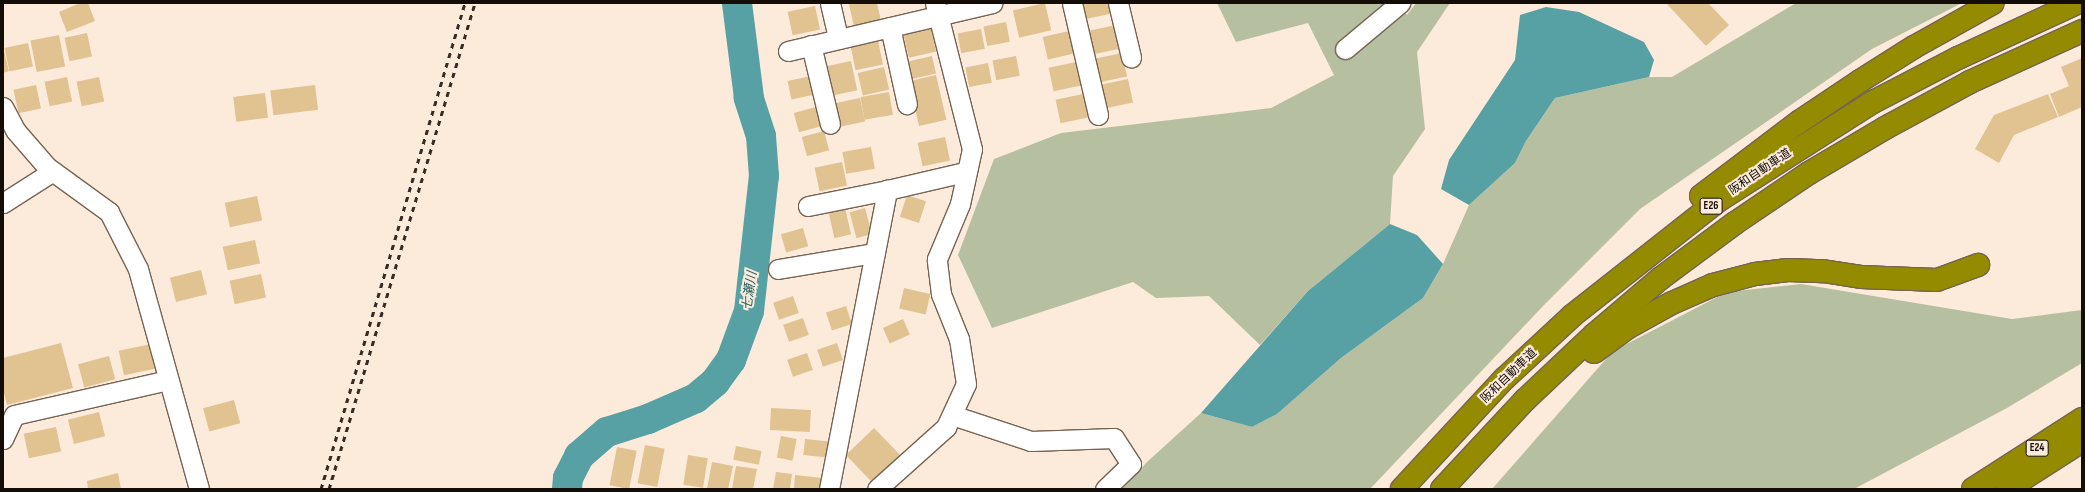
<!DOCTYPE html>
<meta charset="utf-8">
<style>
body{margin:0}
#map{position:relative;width:2085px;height:492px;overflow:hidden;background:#fcebdb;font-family:"Sofia Sans Condensed","Noto Sans JP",sans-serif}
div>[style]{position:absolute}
.green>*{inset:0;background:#b6c0a1}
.water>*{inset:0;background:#57a0a3}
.river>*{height:30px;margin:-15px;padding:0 15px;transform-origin:15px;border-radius:15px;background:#57a0a3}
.building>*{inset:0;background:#e1c291;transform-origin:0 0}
.roads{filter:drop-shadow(1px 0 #766352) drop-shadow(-1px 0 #766352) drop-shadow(0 1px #766352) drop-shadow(0 -1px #766352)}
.minor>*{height:19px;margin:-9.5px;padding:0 9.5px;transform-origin:9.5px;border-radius:9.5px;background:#fff}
.motorway>*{height:22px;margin:-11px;padding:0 11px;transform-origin:11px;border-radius:11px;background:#948b01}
.rail>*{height:3px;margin-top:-1.5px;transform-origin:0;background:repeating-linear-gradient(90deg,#352c25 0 5px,transparent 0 10px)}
span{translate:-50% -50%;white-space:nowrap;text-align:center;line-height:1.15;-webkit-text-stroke:4px #fcebdb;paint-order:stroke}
.shield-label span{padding:1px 3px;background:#fcebdb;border:1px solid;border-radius:3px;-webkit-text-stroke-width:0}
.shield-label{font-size:11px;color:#140d07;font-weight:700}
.street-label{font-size:12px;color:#140d07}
.water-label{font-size:13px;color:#205e60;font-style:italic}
.frame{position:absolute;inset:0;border:4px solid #140d07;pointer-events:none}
</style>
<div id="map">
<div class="green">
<div style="clip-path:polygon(1217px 3px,1397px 3px,1407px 15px,1416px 3px,1450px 3px,1417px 52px,1425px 129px,1393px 176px,1390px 224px,1308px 291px,1260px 345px,1209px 296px,1156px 298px,1133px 282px,992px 328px,958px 255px,994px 159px,1061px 133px,1271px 108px,1334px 75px,1308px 23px,1236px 42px)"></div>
<div style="clip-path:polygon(1796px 3px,1962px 3px,1872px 49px,1640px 209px,1544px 305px,1370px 489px,1122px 489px,1147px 462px,1201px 413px,1252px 427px,1277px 414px,1341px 358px,1423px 298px,1443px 264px,1469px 205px,1515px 163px,1526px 141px,1555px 98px,1649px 77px,1672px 77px)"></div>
<div style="clip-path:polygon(1801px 284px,2012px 319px,2082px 310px,2082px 363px,2007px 408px,1854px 489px,1492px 489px,1613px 351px,1727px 292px)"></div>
</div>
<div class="water">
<div style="clip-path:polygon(1546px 7px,1579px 12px,1644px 42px,1654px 60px,1649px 77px,1555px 98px,1526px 141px,1515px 163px,1469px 205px,1441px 189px,1449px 160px,1515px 60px,1520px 15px)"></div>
<div style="clip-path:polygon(1390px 224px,1417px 235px,1443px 264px,1423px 298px,1341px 358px,1277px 414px,1252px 427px,1201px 413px,1308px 291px)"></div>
</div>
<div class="river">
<div style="left:567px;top:489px;width:11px;rotate:-85deg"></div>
<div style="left:568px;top:478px;width:25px;rotate:-63deg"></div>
<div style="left:579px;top:456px;width:37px;rotate:-41deg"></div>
<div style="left:607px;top:432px;width:43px;rotate:-17.6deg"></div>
<div style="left:648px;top:419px;width:52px;rotate:-23.6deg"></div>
<div style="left:696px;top:398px;width:25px;rotate:-40deg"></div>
<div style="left:715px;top:382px;width:27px;rotate:-54deg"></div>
<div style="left:731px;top:360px;width:52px;rotate:-69.8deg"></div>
<div style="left:749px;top:311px;width:136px;rotate:-83.7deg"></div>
<div style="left:764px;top:176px;width:40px;rotate:-94.3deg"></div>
<div style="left:761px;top:136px;width:40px;rotate:-108deg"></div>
<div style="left:749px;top:98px;width:96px;rotate:-97.2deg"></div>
</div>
<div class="building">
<div style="clip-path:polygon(80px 3px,88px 3px,95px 21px,67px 32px,59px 12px)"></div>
<div style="clip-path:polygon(855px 3px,877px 3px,881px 21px,854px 27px,849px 4px)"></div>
<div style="left:1045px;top:3px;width:28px;height:33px;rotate:77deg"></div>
<div style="clip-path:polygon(1083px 3px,1111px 3px,1114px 13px,1086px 19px)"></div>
<div style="clip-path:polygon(1666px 3px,1708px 3px,1729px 25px,1706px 46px)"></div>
<div style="left:815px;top:6px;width:24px;height:28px;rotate:78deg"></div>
<div style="left:1006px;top:22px;width:20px;height:23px;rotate:79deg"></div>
<div style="left:1116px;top:25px;width:24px;height:28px;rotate:78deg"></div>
<div style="left:931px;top:29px;width:23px;height:28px;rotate:77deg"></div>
<div style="left:981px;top:29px;width:20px;height:24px;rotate:79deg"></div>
<div style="left:1069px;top:31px;width:23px;height:27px;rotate:77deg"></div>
<div style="left:87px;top:33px;width:24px;height:23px;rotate:78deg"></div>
<div style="left:59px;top:35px;width:32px;height:29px;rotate:79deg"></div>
<div style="left:878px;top:41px;width:24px;height:28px;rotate:78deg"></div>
<div style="left:28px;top:43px;width:24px;height:24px;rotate:78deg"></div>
<div style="clip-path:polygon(3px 47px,9px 71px,3px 73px)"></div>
<div style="left:1122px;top:53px;width:24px;height:28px;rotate:78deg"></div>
<div style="left:932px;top:56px;width:18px;height:28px;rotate:77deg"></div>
<div style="left:1016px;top:56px;width:20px;height:24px;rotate:79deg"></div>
<div style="clip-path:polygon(2082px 58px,2082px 107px,2059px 117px,2050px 94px,2069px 86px,2061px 67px)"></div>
<div style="left:851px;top:61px;width:30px;height:24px;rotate:78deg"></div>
<div style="left:1076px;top:62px;width:24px;height:28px;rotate:78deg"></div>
<div style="left:988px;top:63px;width:20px;height:23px;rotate:79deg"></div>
<div style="left:884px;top:67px;width:23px;height:27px;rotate:77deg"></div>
<div style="left:936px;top:75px;width:46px;height:28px;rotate:77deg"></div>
<div style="left:811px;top:76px;width:19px;height:24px;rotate:78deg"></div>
<div style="left:67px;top:77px;width:25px;height:23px;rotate:78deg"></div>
<div style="left:99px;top:77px;width:25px;height:23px;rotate:78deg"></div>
<div style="left:1128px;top:79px;width:24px;height:28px;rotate:78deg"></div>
<div style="left:36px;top:85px;width:24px;height:23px;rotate:78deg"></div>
<div style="left:315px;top:85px;width:25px;height:45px;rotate:83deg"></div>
<div style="left:889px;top:92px;width:23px;height:29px;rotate:80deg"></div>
<div style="left:265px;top:93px;width:25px;height:32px;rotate:83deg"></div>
<div style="left:1083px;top:94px;width:24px;height:28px;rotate:78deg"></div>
<div style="clip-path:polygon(2048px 94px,2058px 117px,2014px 135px,1999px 163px,1975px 149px,1994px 115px)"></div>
<div style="left:860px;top:98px;width:24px;height:28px;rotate:78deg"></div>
<div style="left:816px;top:107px;width:20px;height:23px;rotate:75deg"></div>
<div style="left:824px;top:131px;width:20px;height:23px;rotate:75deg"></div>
<div style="left:945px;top:137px;width:24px;height:28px;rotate:78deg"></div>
<div style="left:871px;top:147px;width:22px;height:29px;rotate:80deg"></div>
<div style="left:842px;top:162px;width:24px;height:28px;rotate:78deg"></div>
<div style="left:907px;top:195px;width:20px;height:23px;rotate:18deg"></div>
<div style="left:257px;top:196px;width:25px;height:33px;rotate:78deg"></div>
<div style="left:845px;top:208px;width:27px;height:17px;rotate:77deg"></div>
<div style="left:865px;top:208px;width:27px;height:16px;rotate:75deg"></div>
<div style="left:803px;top:228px;width:19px;height:23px;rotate:74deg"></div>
<div style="left:255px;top:240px;width:24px;height:33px;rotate:78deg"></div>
<div style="left:201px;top:270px;width:25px;height:32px;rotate:76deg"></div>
<div style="left:261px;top:274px;width:24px;height:32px;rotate:78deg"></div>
<div style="left:904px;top:288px;width:27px;height:21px;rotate:13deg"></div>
<div style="left:793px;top:296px;width:18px;height:21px;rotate:71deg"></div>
<div style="left:846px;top:306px;width:19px;height:21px;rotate:72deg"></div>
<div style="left:803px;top:318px;width:18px;height:21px;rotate:71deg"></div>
<div style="left:903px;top:319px;width:17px;height:22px;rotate:66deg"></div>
<div style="clip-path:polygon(61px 343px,73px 388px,7px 405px,3px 389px,3px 358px)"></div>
<div style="left:837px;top:343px;width:18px;height:21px;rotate:71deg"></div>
<div style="left:151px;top:344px;width:25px;height:33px;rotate:78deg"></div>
<div style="left:807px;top:353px;width:18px;height:21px;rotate:71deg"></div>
<div style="left:109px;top:356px;width:24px;height:32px;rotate:75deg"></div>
<div style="left:234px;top:400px;width:24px;height:32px;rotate:75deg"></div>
<div style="left:771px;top:408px;width:40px;height:22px;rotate:3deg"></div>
<div style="left:99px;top:412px;width:25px;height:32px;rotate:76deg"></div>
<div style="left:56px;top:427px;width:25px;height:33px;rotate:78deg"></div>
<div style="left:874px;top:428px;width:39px;height:39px;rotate:46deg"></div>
<div style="left:781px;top:436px;width:16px;height:22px;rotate:11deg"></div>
<div style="left:805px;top:439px;width:27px;height:16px;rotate:6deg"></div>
<div style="left:645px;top:445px;width:20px;height:39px;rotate:11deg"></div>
<div style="left:736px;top:446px;width:26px;height:14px;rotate:11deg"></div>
<div style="left:617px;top:447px;width:20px;height:39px;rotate:11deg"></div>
<div style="left:688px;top:455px;width:20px;height:30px;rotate:9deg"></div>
<div style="clip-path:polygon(712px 462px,733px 466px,728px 489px,707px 489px)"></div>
<div style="clip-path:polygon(736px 466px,757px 469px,753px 489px,732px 489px)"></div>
<div style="clip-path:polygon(776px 472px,792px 474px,790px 489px,773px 489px)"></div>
<div style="clip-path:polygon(118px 473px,121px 489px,88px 489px,87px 481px)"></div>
<div style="clip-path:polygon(795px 475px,823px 478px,822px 489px,794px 489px)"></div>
</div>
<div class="roads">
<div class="minor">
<div style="left:830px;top:3px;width:37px;rotate:77deg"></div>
<div style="left:1072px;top:3px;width:115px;rotate:76.9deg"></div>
<div style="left:1118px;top:3px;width:56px;rotate:76.5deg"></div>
<div style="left:890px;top:27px;width:79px;rotate:77.6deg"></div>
<div style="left:811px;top:45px;width:81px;rotate:76.5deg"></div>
<div style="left:1345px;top:49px;width:72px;rotate:-39.9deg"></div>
<div style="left:788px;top:51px;width:210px;rotate:-13.2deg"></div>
<div style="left:3px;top:107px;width:26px;rotate:62deg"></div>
<div style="left:15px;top:130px;width:49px;rotate:49.1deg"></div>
<div style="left:47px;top:167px;width:77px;rotate:36deg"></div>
<div style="left:109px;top:212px;width:64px;rotate:63deg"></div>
<div style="left:138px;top:269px;width:228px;rotate:74.5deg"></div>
<div style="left:3px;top:203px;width:59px;rotate:-32.6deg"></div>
<div style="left:808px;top:206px;width:81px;rotate:-11.4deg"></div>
<div style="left:778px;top:269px;width:98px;rotate:-9.4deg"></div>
<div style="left:952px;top:415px;width:83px;rotate:18.2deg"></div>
<div style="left:1031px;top:441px;width:83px;rotate:-2.1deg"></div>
<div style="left:1114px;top:438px;width:31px;rotate:57deg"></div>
<div style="left:1131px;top:464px;width:36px;rotate:136deg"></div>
<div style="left:3px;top:439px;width:26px;rotate:-65deg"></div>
<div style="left:14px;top:415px;width:158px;rotate:-12.8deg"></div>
<div style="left:829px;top:489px;width:305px;rotate:-79deg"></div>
<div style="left:887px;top:190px;width:80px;rotate:-13deg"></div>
<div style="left:877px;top:489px;width:93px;rotate:-41.9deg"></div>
<div style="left:946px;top:427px;width:47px;rotate:-65.1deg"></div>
<div style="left:966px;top:384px;width:46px;rotate:-98.8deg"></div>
<div style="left:959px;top:339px;width:48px;rotate:-111.8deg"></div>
<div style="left:941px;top:294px;width:35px;rotate:-97deg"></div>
<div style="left:937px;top:259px;width:60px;rotate:-67.3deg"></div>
<div style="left:960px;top:204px;width:56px;rotate:-77.7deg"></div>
<div style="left:972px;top:149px;width:151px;rotate:-104.2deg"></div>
</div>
<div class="motorway">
<div style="left:1701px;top:196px;width:123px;rotate:-37.1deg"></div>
<div style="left:1799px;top:122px;width:73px;rotate:-33.9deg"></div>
<div style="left:1860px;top:81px;width:64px;rotate:-32.2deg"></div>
<div style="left:1914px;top:47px;width:90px;rotate:-29.1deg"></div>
<div style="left:1594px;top:352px;width:41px;rotate:-36deg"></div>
<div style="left:1627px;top:328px;width:51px;rotate:-29.1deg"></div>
<div style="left:1672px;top:303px;width:45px;rotate:-23.7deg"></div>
<div style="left:1713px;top:285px;width:43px;rotate:-14.7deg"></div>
<div style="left:1755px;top:274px;width:33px;rotate:-7deg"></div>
<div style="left:1788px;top:270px;width:35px;rotate:2deg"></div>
<div style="left:1823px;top:271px;width:38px;rotate:9deg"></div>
<div style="left:1861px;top:277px;width:76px;rotate:2.3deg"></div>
<div style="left:1937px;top:280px;width:44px;rotate:-20.1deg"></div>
<div style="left:1402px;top:489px;width:150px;rotate:-47.2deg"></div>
<div style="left:1504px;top:379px;width:94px;rotate:-42.8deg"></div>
<div style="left:1573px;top:315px;width:186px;rotate:-38.2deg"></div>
<div style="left:1719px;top:200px;width:183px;rotate:-32.5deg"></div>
<div style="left:1873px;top:102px;width:96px;rotate:-27.4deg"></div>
<div style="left:1958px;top:58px;width:131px;rotate:-24.8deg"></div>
<div style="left:1442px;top:489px;width:122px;rotate:-47deg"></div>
<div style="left:1525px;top:400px;width:95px;rotate:-43.3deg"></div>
<div style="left:1594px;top:335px;width:88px;rotate:-40.4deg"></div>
<div style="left:1661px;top:278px;width:92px;rotate:-36.6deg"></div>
<div style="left:1735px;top:223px;width:89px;rotate:-34deg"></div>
<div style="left:1809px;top:173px;width:88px;rotate:-30.6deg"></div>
<div style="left:1885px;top:128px;width:97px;rotate:-28.4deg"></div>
<div style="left:1970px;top:82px;width:123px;rotate:-24.5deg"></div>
<div style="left:1973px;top:489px;width:130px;rotate:-32.7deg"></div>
<div style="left:2007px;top:489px;width:89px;rotate:-32.6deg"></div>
</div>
</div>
<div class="rail">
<div style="left:321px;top:489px;width:507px;rotate:-73.5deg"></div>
<div style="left:329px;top:489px;width:507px;rotate:-73.28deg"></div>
</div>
<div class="shield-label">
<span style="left:1711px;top:206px">E26</span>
<span style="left:2037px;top:448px">E24</span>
</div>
<div class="street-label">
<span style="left:1760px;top:172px;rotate:-34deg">阪和自動車道</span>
<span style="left:1509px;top:376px;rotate:-44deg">阪和自動車道</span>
</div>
<div class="water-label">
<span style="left:750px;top:291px;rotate:-82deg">七瀬川</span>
</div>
<div class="frame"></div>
</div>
